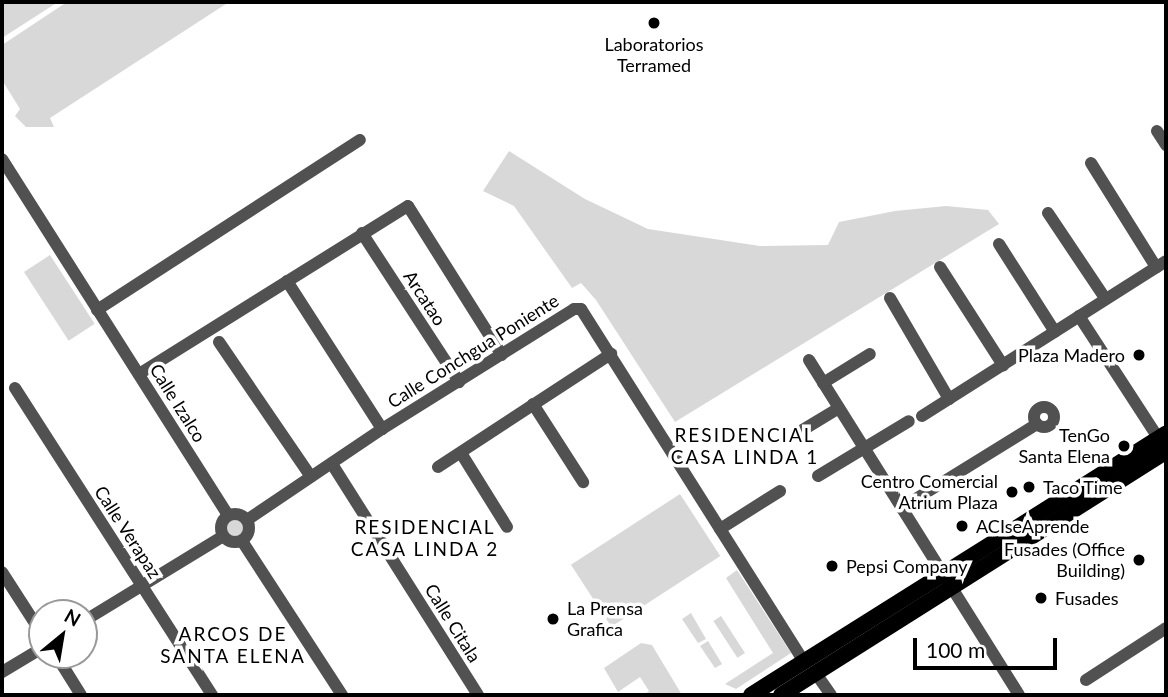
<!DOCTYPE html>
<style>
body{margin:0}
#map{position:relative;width:1168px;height:697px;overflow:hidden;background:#fff;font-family:Lato,sans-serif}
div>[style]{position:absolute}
.green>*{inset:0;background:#d8d8d8;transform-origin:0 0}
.round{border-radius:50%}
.minor>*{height:12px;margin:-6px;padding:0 6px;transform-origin:6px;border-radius:6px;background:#515151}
.minor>.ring{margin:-6px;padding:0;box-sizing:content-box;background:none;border:12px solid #515151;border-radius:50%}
.major>*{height:16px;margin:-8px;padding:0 8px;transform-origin:8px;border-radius:8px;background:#000}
.dots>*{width:19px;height:19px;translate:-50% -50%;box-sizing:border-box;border:4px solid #fff;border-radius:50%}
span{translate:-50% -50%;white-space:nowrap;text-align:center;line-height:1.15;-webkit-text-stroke:7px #fff;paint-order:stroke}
.poi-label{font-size:18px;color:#000}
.right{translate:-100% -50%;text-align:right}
.left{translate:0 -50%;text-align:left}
.street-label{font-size:18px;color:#000}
.neighbourhood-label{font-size:19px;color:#000;letter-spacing:2px}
.frame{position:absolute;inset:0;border:4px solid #000;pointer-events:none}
.north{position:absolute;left:28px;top:599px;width:70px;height:70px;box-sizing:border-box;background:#fff;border:2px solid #999;border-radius:50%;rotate:30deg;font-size:19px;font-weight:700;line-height:28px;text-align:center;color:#000}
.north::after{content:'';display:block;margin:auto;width:24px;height:32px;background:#000;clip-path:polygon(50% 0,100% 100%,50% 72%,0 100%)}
.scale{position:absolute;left:913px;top:638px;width:144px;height:32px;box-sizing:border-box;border:4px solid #000;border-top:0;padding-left:9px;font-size:21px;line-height:24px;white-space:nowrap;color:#000;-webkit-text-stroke:5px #fff;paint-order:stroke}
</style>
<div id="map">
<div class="green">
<div style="clip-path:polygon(2px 2px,58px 2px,2px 38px)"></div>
<div style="clip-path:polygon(67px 2px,229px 2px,50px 118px,54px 127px,26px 127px,15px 116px,20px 109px,2px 80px,2px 45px)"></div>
<div style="clip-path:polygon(509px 151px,585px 199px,648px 229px,760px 246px,828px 245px,839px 222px,895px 211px,946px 206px,988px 210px,999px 224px,675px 422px,596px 300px,581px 283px,572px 288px,514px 206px,483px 191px)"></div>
<div style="left:50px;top:255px;width:82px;height:31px;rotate:57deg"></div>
<div style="left:680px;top:494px;width:74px;height:130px;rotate:57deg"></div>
<div class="round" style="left:224px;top:517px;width:22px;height:22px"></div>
<div style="clip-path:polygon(737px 570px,791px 653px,736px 689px,725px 684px,773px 653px,726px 578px)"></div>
<div style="clip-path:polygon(691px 613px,706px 639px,698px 643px,682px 619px)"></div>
<div style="left:721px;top:616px;width:44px;height:9px;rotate:57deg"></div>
<div style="clip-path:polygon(708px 641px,722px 664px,715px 668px,700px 646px)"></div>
<div style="clip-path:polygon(641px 643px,652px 645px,682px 695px,644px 695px,649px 691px,640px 677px,618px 692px,604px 668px)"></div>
</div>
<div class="minor">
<div style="left:1157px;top:131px;width:17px;rotate:57deg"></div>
<div style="left:2px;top:159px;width:422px;rotate:57.6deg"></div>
<div style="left:1091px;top:163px;width:123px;rotate:58deg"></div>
<div style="left:1048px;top:213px;width:102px;rotate:56.2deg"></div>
<div style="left:362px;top:233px;width:178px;rotate:56.9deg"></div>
<div style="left:999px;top:244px;width:104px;rotate:57.5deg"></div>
<div style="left:940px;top:267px;width:117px;rotate:57.3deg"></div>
<div style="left:287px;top:281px;width:176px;rotate:57.3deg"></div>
<div style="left:890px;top:298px;width:117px;rotate:59.7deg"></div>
<div style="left:97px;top:310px;width:313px;rotate:-32.9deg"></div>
<div style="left:1079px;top:316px;width:147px;rotate:57deg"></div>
<div style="left:219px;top:342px;width:163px;rotate:55.7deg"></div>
<div style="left:809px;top:360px;width:395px;rotate:57.9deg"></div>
<div style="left:139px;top:374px;width:317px;rotate:-32deg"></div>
<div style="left:408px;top:206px;width:176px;rotate:57.8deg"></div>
<div style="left:823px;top:383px;width:55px;rotate:-31.7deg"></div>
<div style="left:15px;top:388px;width:365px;rotate:57.3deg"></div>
<div style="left:533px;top:404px;width:93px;rotate:57.3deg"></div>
<div class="ring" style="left:1034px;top:407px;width:8px;height:8px"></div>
<div style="left:922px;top:416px;width:289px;rotate:-32.4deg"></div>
<div style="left:796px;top:434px;width:50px;rotate:-31.2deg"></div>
<div style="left:461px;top:453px;width:87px;rotate:58.1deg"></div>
<div style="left:332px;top:464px;width:273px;rotate:57.7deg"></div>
<div style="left:438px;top:467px;width:207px;rotate:-33.2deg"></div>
<div style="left:818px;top:476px;width:106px;rotate:-31.1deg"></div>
<div style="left:901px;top:508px;width:160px;rotate:-31.7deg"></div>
<div class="ring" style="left:221px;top:514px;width:16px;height:16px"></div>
<div style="left:247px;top:520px;width:163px;rotate:-34deg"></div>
<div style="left:382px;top:429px;width:226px;rotate:-32deg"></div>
<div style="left:574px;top:309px;width:7px"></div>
<div style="left:581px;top:309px;width:419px;rotate:57.7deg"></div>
<div style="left:720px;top:529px;width:71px;rotate:-32.3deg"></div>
<div style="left:242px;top:541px;width:184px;rotate:57deg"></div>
<div style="left:2px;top:572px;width:74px;rotate:57.2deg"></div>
<div style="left:84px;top:621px;width:163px;rotate:-31.4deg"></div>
<div style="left:56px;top:655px;width:47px;rotate:58deg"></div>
<div style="left:2px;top:672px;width:47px;rotate:-31deg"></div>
<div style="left:817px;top:675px;width:24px;rotate:55deg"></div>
<div style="left:1086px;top:680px;width:95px;rotate:-33deg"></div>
</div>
<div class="major">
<div style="left:751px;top:695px;width:490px;rotate:-32.2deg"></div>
<div style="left:781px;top:695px;width:455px;rotate:-32.3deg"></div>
</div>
<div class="dots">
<div style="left:654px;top:23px;background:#000"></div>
<div style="left:1139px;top:355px;background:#000"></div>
<div style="left:1124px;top:446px;background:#000"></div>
<div style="left:1029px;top:487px;background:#000"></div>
<div style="left:1012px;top:492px;background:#000"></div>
<div style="left:962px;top:526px;background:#000"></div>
<div style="left:1139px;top:560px;background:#000"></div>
<div style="left:832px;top:566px;background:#000"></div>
<div style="left:1041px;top:598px;background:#000"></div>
<div style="left:553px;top:619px;background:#000"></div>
</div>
<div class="poi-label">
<span style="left:654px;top:55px">Laboratorios<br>Terramed</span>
<span class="right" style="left:1125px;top:355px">Plaza Madero</span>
<span class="right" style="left:1110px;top:446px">TenGo<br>Santa Elena</span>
<span class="right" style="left:998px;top:492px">Centro Comercial<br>Atrium Plaza</span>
<span class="left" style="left:1043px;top:487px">Taco Time</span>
<span class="left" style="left:976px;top:526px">ACIseAprende</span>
<span class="right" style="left:1125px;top:560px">Fusades (Office<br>Building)</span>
<span class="left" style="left:846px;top:566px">Pepsi Company</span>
<span class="left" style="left:1055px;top:598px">Fusades</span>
<span class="left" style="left:567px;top:619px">La Prensa<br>Grafica</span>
</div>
<div class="street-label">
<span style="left:425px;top:298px;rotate:57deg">Arcatao</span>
<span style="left:473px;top:351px;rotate:-32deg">Calle Conchgua Poniente</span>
<span style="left:178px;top:403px;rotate:58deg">Calle Izalco</span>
<span style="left:128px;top:532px;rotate:57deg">Calle Verapaz</span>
<span style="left:453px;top:623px;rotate:58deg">Calle Citala</span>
</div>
<div class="neighbourhood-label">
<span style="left:745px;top:446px">RESIDENCIAL<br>CASA LINDA 1</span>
<span style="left:425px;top:538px">RESIDENCIAL<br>CASA LINDA 2</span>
<span style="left:233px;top:645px">ARCOS DE<br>SANTA ELENA</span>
</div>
<div class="frame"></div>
<div class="north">N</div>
<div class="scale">100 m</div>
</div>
